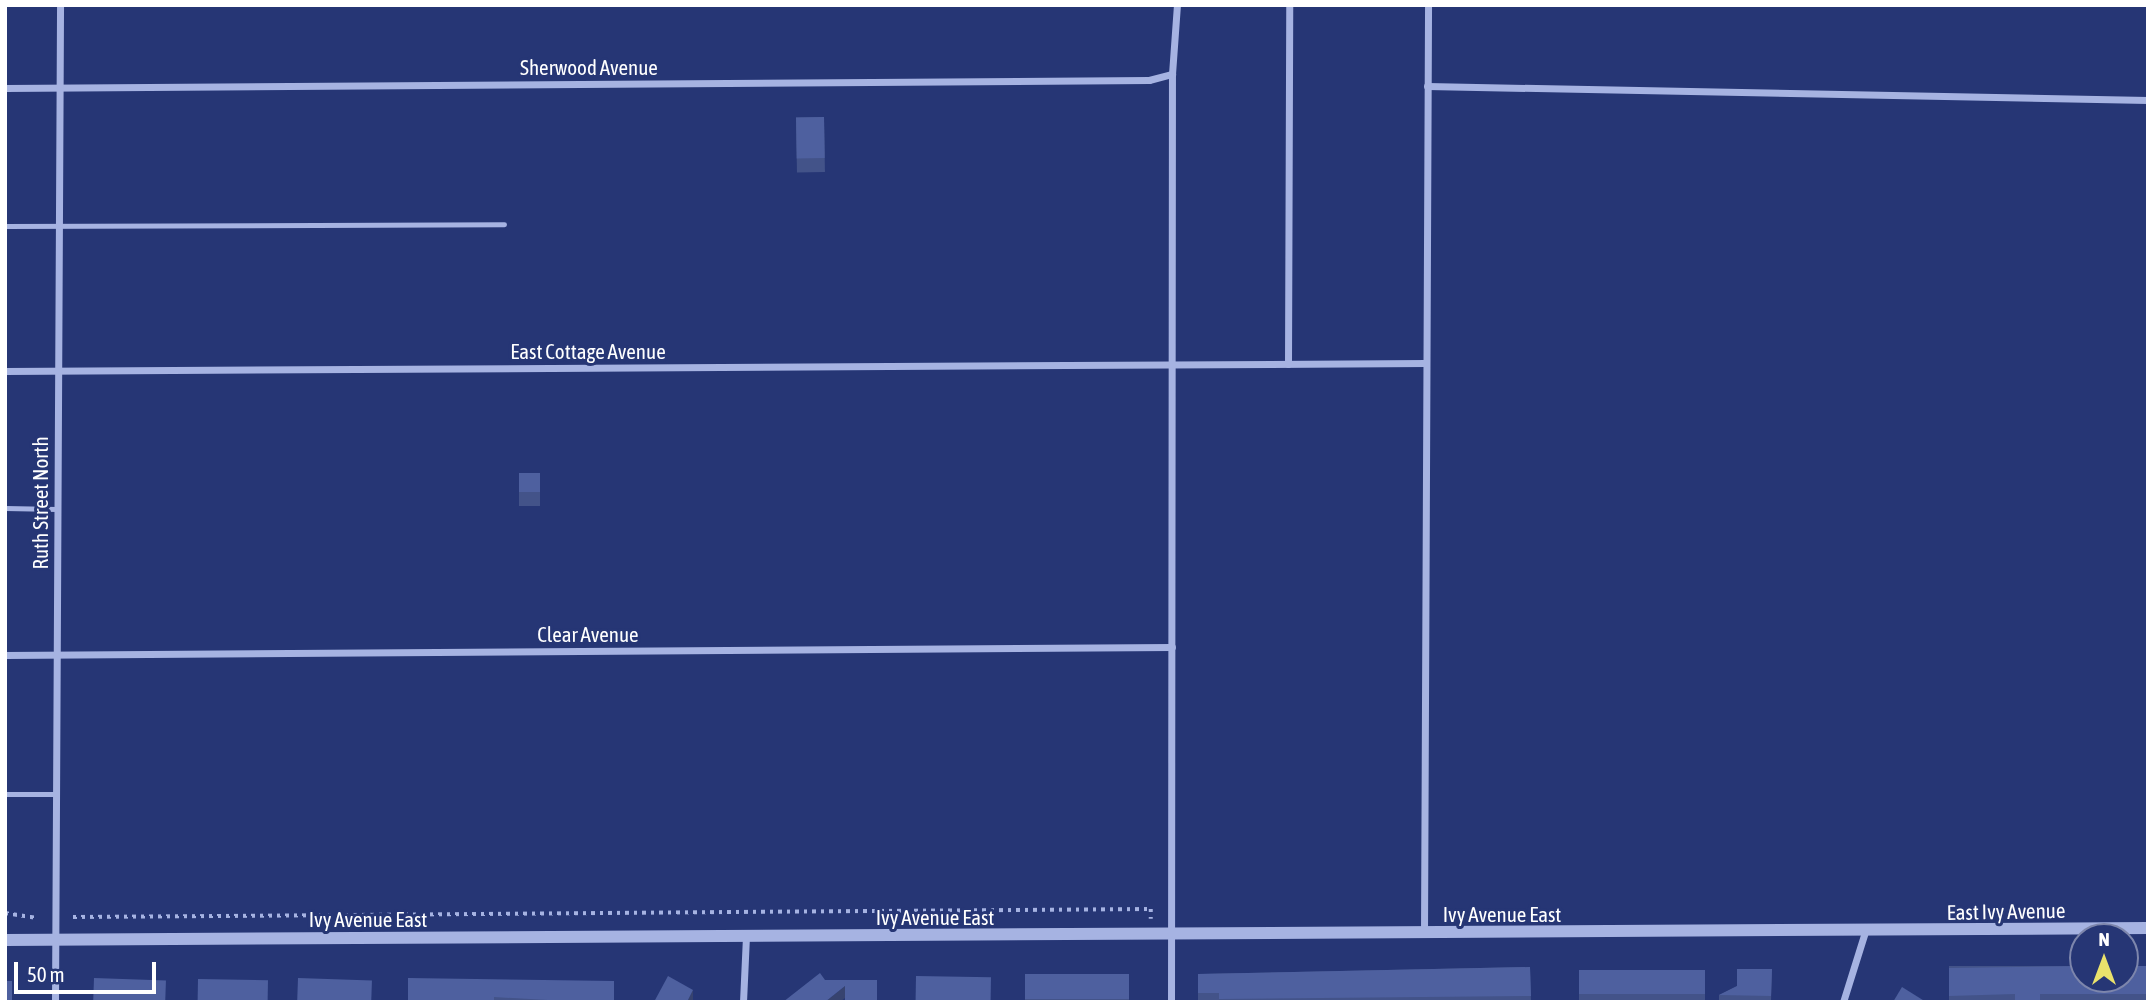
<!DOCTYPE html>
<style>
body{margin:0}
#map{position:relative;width:2153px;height:1007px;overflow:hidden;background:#263675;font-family:"Asap Condensed",sans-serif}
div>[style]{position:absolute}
.path>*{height:3.5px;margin-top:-1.75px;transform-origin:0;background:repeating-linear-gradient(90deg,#a6b3e2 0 3.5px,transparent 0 8.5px)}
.service>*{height:5px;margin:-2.5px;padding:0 2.5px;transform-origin:2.5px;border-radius:2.5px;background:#a6b3e2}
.minor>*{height:7px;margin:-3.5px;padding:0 3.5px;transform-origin:3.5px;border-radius:3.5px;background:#a6b3e2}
.tertiary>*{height:12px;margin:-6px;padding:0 6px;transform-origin:6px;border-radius:6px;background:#a6b3e2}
.wall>*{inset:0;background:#435389;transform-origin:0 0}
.shaded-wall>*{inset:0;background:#37436f}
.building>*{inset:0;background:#4e609f;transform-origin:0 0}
span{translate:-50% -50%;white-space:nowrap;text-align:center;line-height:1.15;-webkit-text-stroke:6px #263675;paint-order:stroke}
.street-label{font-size:21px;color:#fff}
.frame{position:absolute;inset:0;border:7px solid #fff;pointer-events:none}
.north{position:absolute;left:2069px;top:923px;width:70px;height:70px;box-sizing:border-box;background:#263675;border:2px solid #7d86ac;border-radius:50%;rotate:0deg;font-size:19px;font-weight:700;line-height:28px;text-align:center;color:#fff}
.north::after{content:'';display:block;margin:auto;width:24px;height:32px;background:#eae26c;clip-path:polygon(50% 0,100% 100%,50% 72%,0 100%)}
.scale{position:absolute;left:14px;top:962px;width:142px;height:32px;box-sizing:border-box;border:4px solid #fff;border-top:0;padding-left:9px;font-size:21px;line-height:24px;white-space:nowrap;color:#fff;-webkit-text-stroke:5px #263675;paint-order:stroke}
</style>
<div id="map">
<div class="path">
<div style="left:5px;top:913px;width:31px;rotate:9deg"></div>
<div style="left:73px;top:917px;width:1078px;rotate:-0.43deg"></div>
<div style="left:1151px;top:909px;width:10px;rotate:90deg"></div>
</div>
<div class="service">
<div style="left:5px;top:226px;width:499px;rotate:-0.2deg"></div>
<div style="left:5px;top:508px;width:52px;rotate:1.1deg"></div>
<div style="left:5px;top:794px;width:51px"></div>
</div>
<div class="minor">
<div style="left:1427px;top:86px;width:721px;rotate:1.11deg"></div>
<div style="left:5px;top:88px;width:1144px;rotate:-0.4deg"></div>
<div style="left:1149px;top:80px;width:24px;rotate:-15deg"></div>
<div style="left:1288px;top:364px;width:359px;rotate:-89.8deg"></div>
<div style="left:5px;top:371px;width:1421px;rotate:-0.32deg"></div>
<div style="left:5px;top:655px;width:1167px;rotate:-0.39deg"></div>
<div style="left:1424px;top:933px;width:928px;rotate:-89.75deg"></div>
<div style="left:55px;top:1002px;width:997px;rotate:-89.71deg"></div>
<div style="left:743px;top:1002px;width:65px;rotate:-87.4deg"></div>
<div style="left:1171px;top:1002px;width:928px;rotate:-89.94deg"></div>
<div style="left:1172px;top:74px;width:69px;rotate:-85.9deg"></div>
<div style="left:1843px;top:1002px;width:73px;rotate:-72.6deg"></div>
</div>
<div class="tertiary">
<div style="left:5px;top:940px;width:2143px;rotate:-0.32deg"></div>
</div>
<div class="wall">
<div style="left:824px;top:117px;width:55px;height:28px;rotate:89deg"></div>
<div style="left:519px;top:473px;width:21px;height:33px"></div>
<div style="left:2148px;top:966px;width:36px;height:199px;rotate:90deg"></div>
<div style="clip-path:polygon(1530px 967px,1531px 1002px,1198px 1002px,1198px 974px)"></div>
<div style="clip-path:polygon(1772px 969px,1771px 1002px,1719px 1002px,1719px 995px)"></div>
<div style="left:1705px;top:970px;width:32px;height:126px;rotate:90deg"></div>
<div style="left:1129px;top:974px;width:28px;height:104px;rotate:90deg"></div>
<div style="clip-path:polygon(408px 978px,614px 1002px,408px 1002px)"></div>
</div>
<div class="shaded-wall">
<div style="clip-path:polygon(845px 986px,845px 998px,840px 1002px,825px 1002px)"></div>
<div style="clip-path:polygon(693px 990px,693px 1002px,687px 1002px)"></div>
</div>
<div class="building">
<div style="left:824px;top:117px;width:41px;height:28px;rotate:89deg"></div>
<div style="left:519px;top:473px;width:21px;height:19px"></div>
<div style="clip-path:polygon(2083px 966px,2083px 979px,2125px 979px,2125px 966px,2148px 966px,2148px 994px,2040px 994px,2040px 1002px,2015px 1002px,2015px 994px,1949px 996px,1949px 968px)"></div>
<div style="clip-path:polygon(1530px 967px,1531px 996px,1219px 999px,1219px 993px,1198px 993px,1198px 974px)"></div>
<div style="clip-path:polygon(1737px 969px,1772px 969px,1771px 996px,1719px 995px,1737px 986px)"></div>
<div style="left:1705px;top:970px;width:24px;height:126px;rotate:90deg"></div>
<div style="clip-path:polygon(820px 973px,825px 980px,877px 980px,877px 1002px,845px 1002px,845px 986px,825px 1002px,783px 1002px)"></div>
<div style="left:1129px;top:974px;width:25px;height:104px;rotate:90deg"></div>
<div style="clip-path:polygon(668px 976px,693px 990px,687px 1002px,654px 1002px)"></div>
<div style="left:916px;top:976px;width:75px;height:25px;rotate:1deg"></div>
<div style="left:94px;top:978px;width:72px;height:24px;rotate:2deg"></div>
<div style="left:298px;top:978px;width:74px;height:24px;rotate:2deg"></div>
<div style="clip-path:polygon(408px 978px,614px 981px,614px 1002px,583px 1002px,494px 997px,494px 1002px,408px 1002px)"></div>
<div style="left:198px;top:979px;width:70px;height:23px;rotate:1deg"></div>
<div style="left:5px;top:981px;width:7px;height:21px"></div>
<div style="clip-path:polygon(1902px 987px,1926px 1002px,1893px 1002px)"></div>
</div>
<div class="street-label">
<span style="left:589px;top:67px">Sherwood Avenue</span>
<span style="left:588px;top:351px">East Cottage Avenue</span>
<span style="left:40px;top:503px;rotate:-90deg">Ruth Street North</span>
<span style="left:588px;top:634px">Clear Avenue</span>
<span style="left:2006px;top:911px;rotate:-1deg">East Ivy Avenue</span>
<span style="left:1502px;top:914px">Ivy Avenue East</span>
<span style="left:935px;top:917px">Ivy Avenue East</span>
<span style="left:368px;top:919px">Ivy Avenue East</span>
</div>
<div class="frame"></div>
<div class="north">N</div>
<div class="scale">50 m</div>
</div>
